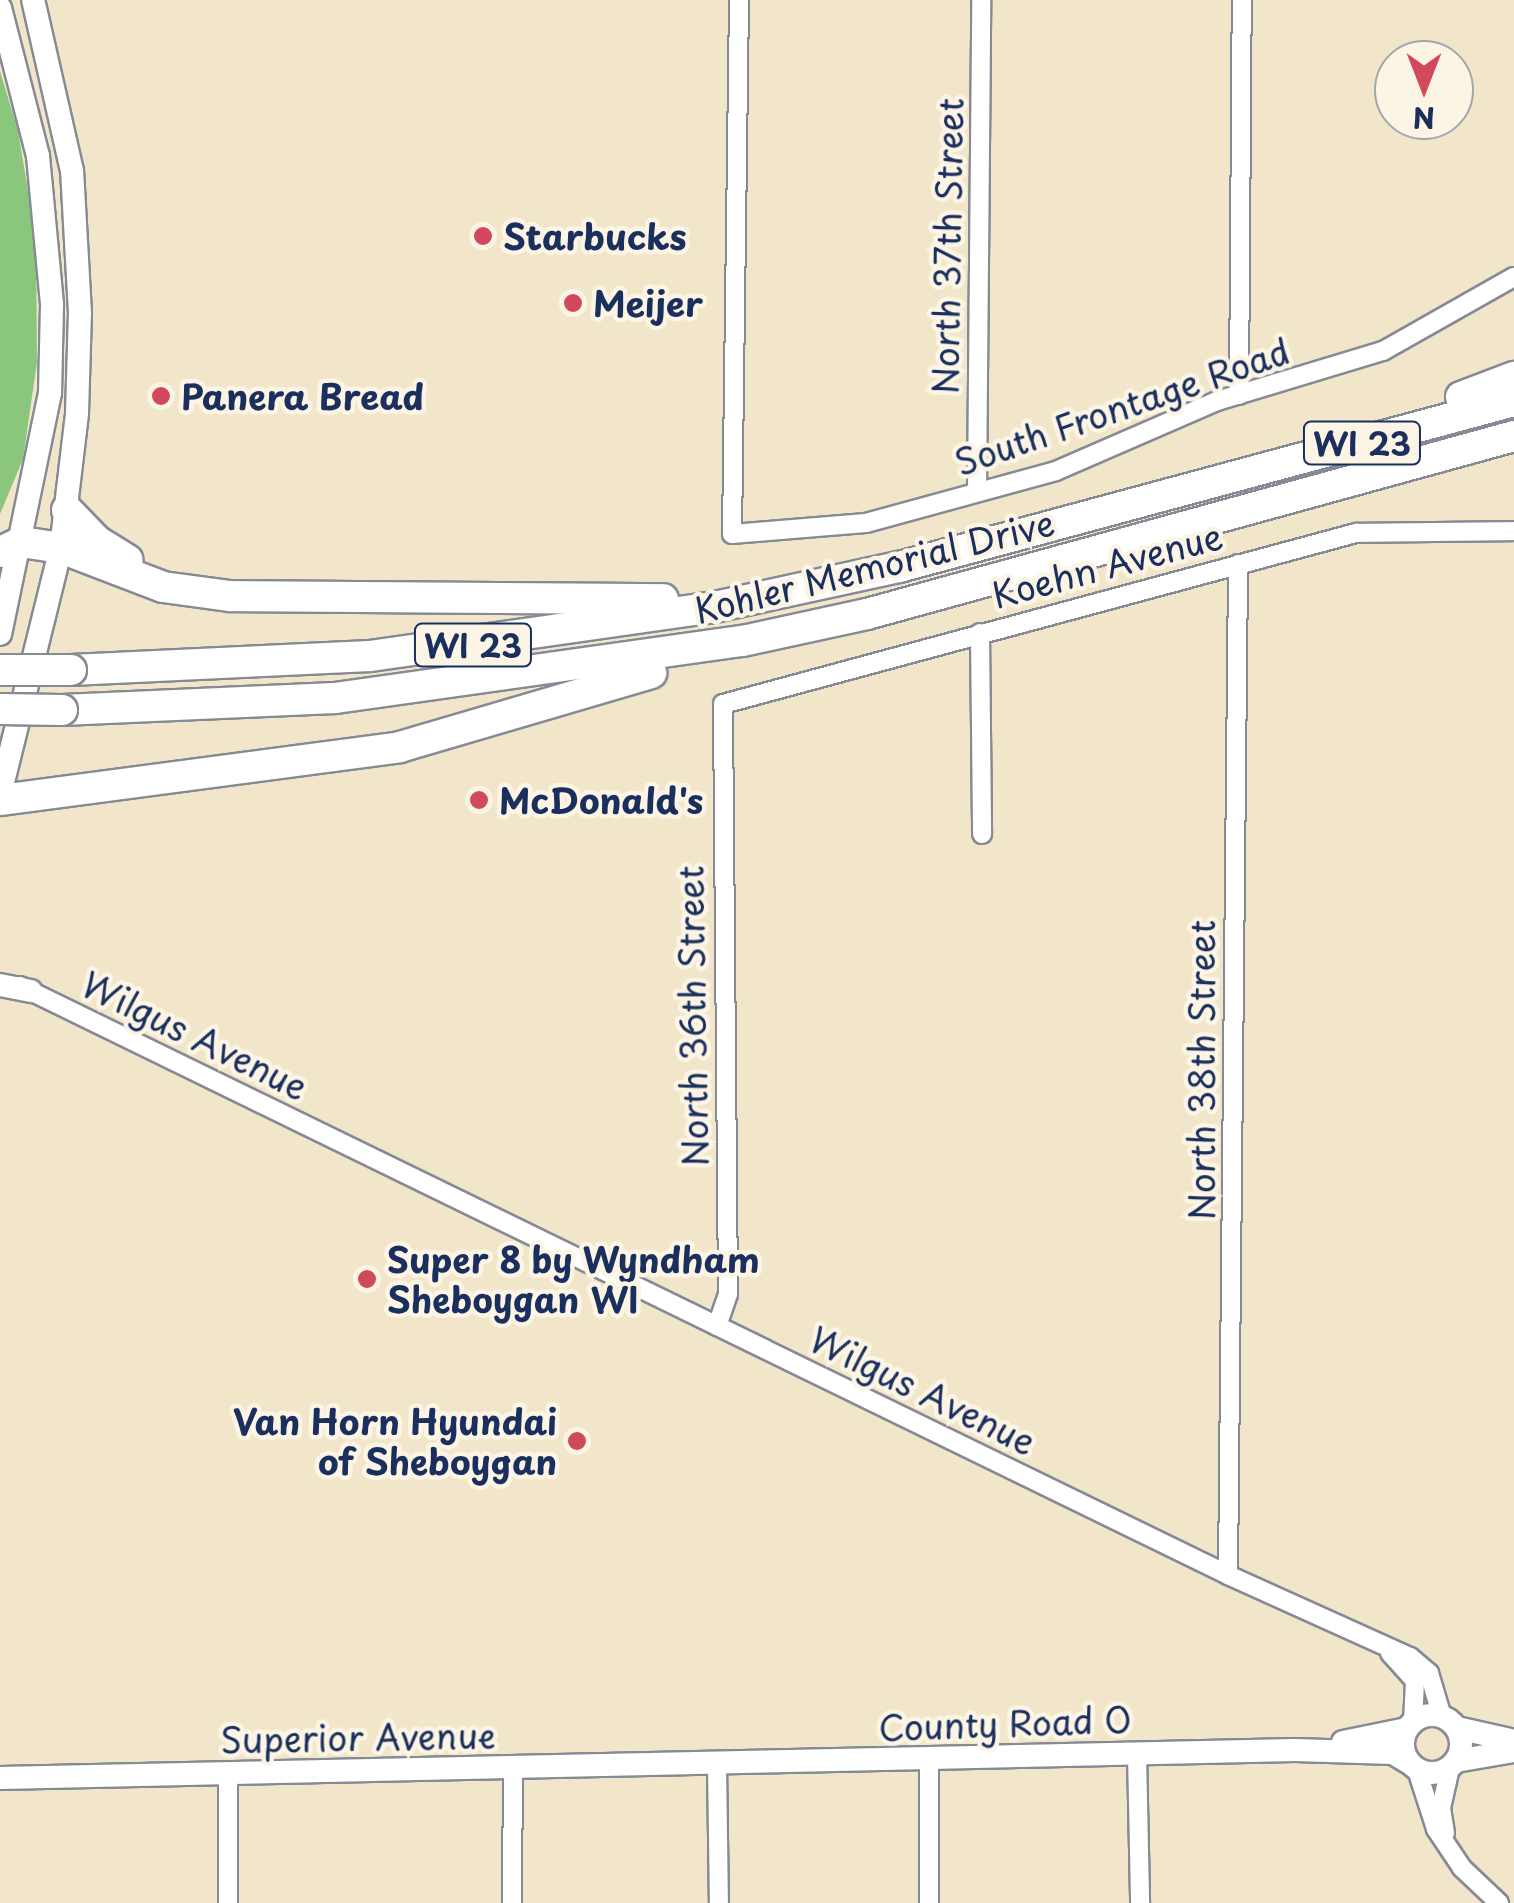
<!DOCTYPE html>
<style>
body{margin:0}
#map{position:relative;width:1514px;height:1903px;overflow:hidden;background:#f1e6c9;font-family:"Playpen Sans",sans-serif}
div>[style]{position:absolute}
.green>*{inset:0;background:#8ac77d}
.roads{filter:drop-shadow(2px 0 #868a94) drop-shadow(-2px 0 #868a94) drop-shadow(0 2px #868a94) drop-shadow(0 -2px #868a94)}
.street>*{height:18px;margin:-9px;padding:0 9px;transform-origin:9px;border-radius:9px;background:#fff}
.secondary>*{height:22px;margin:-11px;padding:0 11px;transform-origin:11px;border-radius:11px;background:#fff}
.secondary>.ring{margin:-11px;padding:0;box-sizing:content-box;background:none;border:22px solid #fff;border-radius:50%}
.highway>*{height:30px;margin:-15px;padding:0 15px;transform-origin:15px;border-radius:15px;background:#fff}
.bridges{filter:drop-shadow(2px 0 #868a94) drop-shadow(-2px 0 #868a94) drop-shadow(0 2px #868a94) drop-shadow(0 -2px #868a94)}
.highway-bridge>*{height:30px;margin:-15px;padding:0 15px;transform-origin:15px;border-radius:15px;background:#fff}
.dots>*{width:28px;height:28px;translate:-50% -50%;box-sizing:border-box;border:5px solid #fcf5e5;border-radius:50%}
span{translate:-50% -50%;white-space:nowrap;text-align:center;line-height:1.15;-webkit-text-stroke:9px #fcf5e5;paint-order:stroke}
.shield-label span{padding:2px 8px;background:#fcf5e5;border:2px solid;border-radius:8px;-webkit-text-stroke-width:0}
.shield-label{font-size:32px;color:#1b2f5e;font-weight:700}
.poi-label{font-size:35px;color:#1b2f5e;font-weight:700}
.left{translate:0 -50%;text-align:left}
.right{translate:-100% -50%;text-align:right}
.street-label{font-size:35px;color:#1b2f5e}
.north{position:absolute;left:1374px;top:40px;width:100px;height:100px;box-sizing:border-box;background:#fcf5e5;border:2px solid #a2a6af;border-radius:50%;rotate:180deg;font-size:28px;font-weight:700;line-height:40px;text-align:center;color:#1b2f5e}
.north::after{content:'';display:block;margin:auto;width:35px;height:45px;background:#d1495b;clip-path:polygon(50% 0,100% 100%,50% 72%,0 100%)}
</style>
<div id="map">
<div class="green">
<div style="clip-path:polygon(0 71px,18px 131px,36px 238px,37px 362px,23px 459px,0 514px)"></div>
</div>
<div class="roads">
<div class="street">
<div style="left:739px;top:0;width:534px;rotate:90.75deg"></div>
<div style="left:732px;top:534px;width:134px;rotate:-4.7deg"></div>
<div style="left:866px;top:523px;width:197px;rotate:-15.3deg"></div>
<div style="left:1056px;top:471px;width:176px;rotate:-23.5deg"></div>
<div style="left:1217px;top:401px;width:173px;rotate:-16.8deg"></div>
<div style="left:1383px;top:351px;width:150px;rotate:-29.5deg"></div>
<div style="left:1239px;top:395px;width:395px;rotate:-89.6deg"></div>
<div style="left:977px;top:492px;width:492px;rotate:-89.5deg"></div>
<div style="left:980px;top:633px;width:201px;rotate:89.4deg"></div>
<div style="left:20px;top:986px;width:1344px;rotate:25.99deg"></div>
<div style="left:1228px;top:1575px;width:200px;rotate:24.3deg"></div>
<div style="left:1410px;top:1657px;width:25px;rotate:40deg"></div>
<div style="left:1429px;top:1673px;width:46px;rotate:73.5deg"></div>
<div style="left:717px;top:1326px;width:34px;rotate:-71deg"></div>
<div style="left:728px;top:1294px;width:590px;rotate:-90.49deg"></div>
<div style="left:723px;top:704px;width:656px;rotate:-15.12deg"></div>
<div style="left:1356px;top:533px;width:158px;rotate:-0.7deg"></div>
<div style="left:1228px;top:1575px;width:1011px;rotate:-89.43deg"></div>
<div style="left:1390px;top:1653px;width:38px;rotate:48deg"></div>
<div style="left:1415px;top:1681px;width:41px;rotate:92.8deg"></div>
<div style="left:1137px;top:1754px;width:149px;rotate:88.8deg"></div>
<div style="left:929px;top:1760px;width:143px;rotate:90deg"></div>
<div style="left:717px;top:1765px;width:138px;rotate:89.2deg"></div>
<div style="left:1417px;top:1770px;width:62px;rotate:72.1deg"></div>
<div style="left:1436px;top:1829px;width:47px;rotate:56.3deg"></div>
<div style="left:1462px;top:1868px;width:51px;rotate:43.4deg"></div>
<div style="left:228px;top:1774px;width:129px;rotate:90deg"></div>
<div style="left:1445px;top:1833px;width:25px;rotate:-99deg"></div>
<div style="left:1441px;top:1808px;width:41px;rotate:-77.3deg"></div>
<div style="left:512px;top:1903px;width:134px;rotate:-89.6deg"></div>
</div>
<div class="secondary">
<div style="left:0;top:8px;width:153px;rotate:75.6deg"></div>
<div style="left:38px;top:156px;width:150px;rotate:84.6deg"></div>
<div style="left:52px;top:305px;width:88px;rotate:91.3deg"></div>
<div style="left:50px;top:393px;width:246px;rotate:101.7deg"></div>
<div style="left:0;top:794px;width:253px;rotate:-76.1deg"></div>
<div style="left:61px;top:548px;width:136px;rotate:-83.2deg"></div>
<div style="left:77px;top:413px;width:100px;rotate:-88.3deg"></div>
<div style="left:80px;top:313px;width:142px;rotate:-93.2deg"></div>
<div style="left:72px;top:171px;width:175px;rotate:-102.8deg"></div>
<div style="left:0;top:985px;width:31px;rotate:11deg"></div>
<div class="ring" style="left:1403px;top:1715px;width:36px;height:36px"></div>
<div style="left:1457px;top:1728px;width:58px;rotate:12.8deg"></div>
<div style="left:1343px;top:1742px;width:65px;rotate:-11.5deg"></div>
<div style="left:1456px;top:1761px;width:59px;rotate:-9.8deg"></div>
<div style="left:0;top:1778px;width:1295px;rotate:-1.24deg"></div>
<div style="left:1295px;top:1750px;width:98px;rotate:1.8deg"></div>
<div style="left:1393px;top:1753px;width:17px;rotate:31deg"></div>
</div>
<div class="highway">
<div style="left:1461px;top:397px;width:57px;rotate:-20.7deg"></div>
<div style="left:67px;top:510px;width:43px;rotate:45.9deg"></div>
<div style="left:97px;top:541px;width:36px;rotate:32deg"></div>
<div style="left:0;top:552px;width:23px;rotate:-25deg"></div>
<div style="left:21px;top:542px;width:40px;rotate:8.5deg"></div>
<div style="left:61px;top:548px;width:109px;rotate:20.9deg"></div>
<div style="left:163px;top:587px;width:68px;rotate:7.7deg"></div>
<div style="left:230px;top:596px;width:433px;rotate:0.4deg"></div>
<div style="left:71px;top:670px;width:299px;rotate:-2.7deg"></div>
<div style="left:370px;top:656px;width:348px;rotate:-8.1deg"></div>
<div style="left:715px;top:607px;width:188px;rotate:-12.3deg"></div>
<div style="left:899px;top:567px;width:637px;rotate:-15.11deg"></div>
<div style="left:62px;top:710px;width:273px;rotate:-2.5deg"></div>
<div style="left:335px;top:698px;width:412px;rotate:-8deg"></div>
<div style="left:743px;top:641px;width:127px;rotate:-12.3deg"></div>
<div style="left:867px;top:614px;width:671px;rotate:-15.38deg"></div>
<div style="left:0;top:800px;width:403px;rotate:-7.5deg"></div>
<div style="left:400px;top:747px;width:262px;rotate:-16.4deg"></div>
</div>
</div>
<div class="bridges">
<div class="highway-bridge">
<div style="left:0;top:670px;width:71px"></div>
<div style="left:0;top:709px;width:62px;rotate:0.9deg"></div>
</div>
</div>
<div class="dots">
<div style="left:483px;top:236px;background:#d1495b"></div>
<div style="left:573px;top:303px;background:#d1495b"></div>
<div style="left:161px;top:396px;background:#d1495b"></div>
<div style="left:479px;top:800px;background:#d1495b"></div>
<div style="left:367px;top:1279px;background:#d1495b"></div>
<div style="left:577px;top:1441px;background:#d1495b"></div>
</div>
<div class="shield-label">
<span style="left:1362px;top:443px">WI 23</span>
<span style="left:473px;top:645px">WI 23</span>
</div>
<div class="poi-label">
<span class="left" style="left:503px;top:236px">Starbucks</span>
<span class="left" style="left:593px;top:303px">Meijer</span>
<span class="left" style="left:181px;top:396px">Panera Bread</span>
<span class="left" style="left:499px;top:800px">McDonald's</span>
<span class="left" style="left:387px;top:1279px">Super 8 by Wyndham<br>Sheboygan WI</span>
<span class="right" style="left:557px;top:1441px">Van Horn Hyundai<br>of Sheboygan</span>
</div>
<div class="street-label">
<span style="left:947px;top:246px;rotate:-89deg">North 37th Street</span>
<span style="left:1122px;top:406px;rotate:-19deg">South Frontage Road</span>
<span style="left:1107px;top:565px;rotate:-15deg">Koehn Avenue</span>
<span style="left:874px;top:566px;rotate:-14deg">Kohler Memorial Drive</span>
<span style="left:692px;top:1016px;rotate:-91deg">North 36th Street</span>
<span style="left:195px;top:1035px;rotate:26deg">Wilgus Avenue</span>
<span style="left:1201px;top:1070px;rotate:-90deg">North 38th Street</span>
<span style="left:923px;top:1390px;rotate:26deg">Wilgus Avenue</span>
<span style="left:1005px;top:1723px;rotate:-2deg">County Road O</span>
<span style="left:358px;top:1737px;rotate:-1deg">Superior Avenue</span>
</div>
<div class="north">N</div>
</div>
